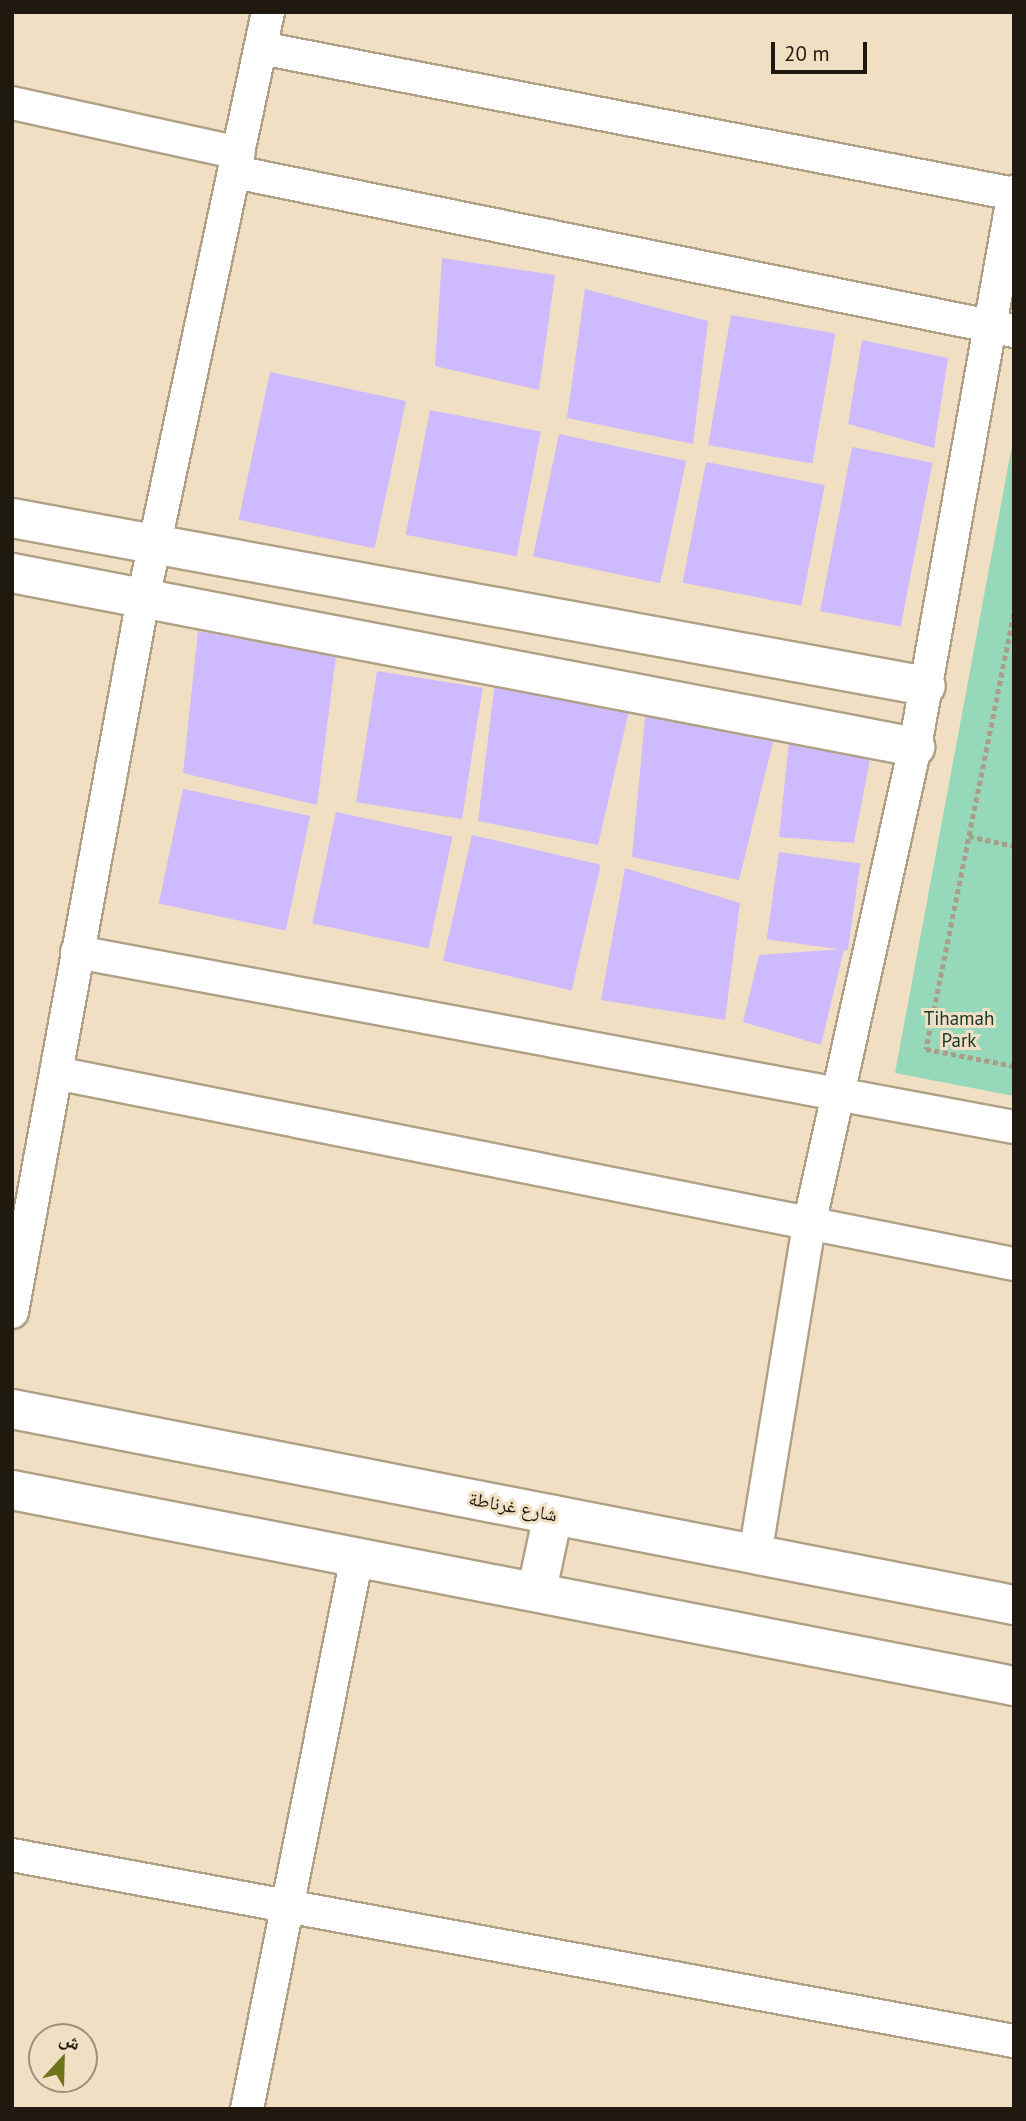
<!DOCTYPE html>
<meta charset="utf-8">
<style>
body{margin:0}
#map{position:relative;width:1026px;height:2121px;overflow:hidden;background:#f0dfc3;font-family:"PT Sans","Noto Naskh Arabic",sans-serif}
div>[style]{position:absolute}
.green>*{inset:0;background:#96d8ba}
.building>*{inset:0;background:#cdbaff;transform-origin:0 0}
.path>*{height:4.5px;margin-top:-2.25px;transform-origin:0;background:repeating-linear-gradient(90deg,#ab9d87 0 5px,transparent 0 8.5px)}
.roads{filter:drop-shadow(2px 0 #b0a085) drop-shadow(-2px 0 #b0a085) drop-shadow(0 2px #b0a085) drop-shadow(0 -2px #b0a085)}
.street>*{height:32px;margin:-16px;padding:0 16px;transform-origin:16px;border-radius:16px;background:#fff}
.secondary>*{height:38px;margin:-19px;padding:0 19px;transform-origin:19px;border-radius:19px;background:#fff}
span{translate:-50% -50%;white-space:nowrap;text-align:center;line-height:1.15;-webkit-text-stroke:6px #f0dfc3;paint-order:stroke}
.park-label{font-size:19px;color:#123829}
.street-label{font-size:19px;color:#1f190f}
.frame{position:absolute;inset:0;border:14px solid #1f190f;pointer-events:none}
.north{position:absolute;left:28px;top:2023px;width:70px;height:70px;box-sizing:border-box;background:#f0dfc3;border:2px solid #9c907b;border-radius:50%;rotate:22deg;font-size:19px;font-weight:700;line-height:28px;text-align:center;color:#1f190f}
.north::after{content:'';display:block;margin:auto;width:24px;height:32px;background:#6f7319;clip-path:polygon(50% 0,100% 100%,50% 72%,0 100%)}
.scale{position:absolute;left:771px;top:42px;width:96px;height:32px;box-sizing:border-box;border:4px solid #1f190f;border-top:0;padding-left:9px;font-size:21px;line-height:24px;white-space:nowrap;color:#1f190f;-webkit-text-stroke:5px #f0dfc3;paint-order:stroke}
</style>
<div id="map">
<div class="green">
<div style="clip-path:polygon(1014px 435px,1014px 1096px,895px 1073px)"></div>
</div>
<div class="building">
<div style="clip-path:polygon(442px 258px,555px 275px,539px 390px,435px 366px)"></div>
<div style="clip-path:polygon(585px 289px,708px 321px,693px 444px,567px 418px)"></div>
<div style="left:731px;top:315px;width:106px;height:132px;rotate:10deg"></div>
<div style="clip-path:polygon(862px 340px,948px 358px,934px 448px,848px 424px)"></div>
<div style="left:270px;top:372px;width:139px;height:151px;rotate:12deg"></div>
<div style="left:430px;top:410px;width:113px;height:127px;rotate:11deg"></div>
<div style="left:559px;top:434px;width:130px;height:125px;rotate:12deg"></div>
<div style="left:852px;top:447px;width:82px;height:167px;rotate:11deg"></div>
<div style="left:706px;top:462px;width:121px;height:123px;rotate:11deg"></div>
<div style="clip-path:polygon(198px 631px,336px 656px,317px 805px,183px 773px)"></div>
<div style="left:377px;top:671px;width:107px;height:133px;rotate:9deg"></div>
<div style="clip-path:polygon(495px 682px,631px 702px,598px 845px,478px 821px)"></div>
<div style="clip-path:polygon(646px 707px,774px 738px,739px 880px,632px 857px)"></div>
<div style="clip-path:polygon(789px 742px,870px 759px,854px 843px,779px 837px)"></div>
<div style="left:183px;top:789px;width:130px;height:117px;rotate:12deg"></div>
<div style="left:336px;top:812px;width:119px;height:114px;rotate:12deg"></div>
<div style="left:472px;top:835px;width:132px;height:129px;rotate:13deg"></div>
<div style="left:779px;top:852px;width:82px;height:88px;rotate:8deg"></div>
<div style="clip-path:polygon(625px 868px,740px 903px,725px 1020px,601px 1000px)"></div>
<div style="clip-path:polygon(844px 949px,821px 1045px,743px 1022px,759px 955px)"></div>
</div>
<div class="path">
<div style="left:1014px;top:614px;width:444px;rotate:101.4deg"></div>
<div style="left:926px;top:1049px;width:90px;rotate:10.9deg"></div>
<div style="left:969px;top:836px;width:46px;rotate:12.5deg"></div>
</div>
<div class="roads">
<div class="street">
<div style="left:261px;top:48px;width:767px;rotate:10.97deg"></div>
<div style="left:12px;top:103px;width:232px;rotate:12.4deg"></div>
<div style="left:235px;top:172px;width:795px;rotate:11.54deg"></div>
<div style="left:77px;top:952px;width:953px;rotate:10.58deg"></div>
<div style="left:56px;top:1073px;width:977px;rotate:11.28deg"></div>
<div style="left:12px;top:1312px;width:725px;rotate:-79.59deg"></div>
<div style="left:143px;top:599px;width:600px;rotate:-77.98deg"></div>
<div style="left:755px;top:1555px;width:334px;rotate:-80.7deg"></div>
<div style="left:809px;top:1225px;width:490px;rotate:-77.5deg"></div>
<div style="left:915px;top:747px;width:564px;rotate:-79.89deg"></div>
<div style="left:12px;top:1855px;width:1019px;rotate:10.52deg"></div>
<div style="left:247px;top:2109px;width:563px;rotate:-78.73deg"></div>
</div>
<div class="secondary">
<div style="left:12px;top:518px;width:929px;rotate:10.42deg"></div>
<div style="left:12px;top:573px;width:920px;rotate:10.91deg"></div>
<div style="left:12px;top:1409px;width:1021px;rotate:11.07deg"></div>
<div style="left:12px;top:1490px;width:1021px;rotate:11.07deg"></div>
<div style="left:537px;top:1590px;width:77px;rotate:-78deg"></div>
</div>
</div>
<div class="park-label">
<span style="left:959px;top:1030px">Tihamah<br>Park</span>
</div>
<div class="street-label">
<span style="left:513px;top:1507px;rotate:11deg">شارع غرناطة</span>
</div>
<div class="frame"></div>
<div class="north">ش</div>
<div class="scale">20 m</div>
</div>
